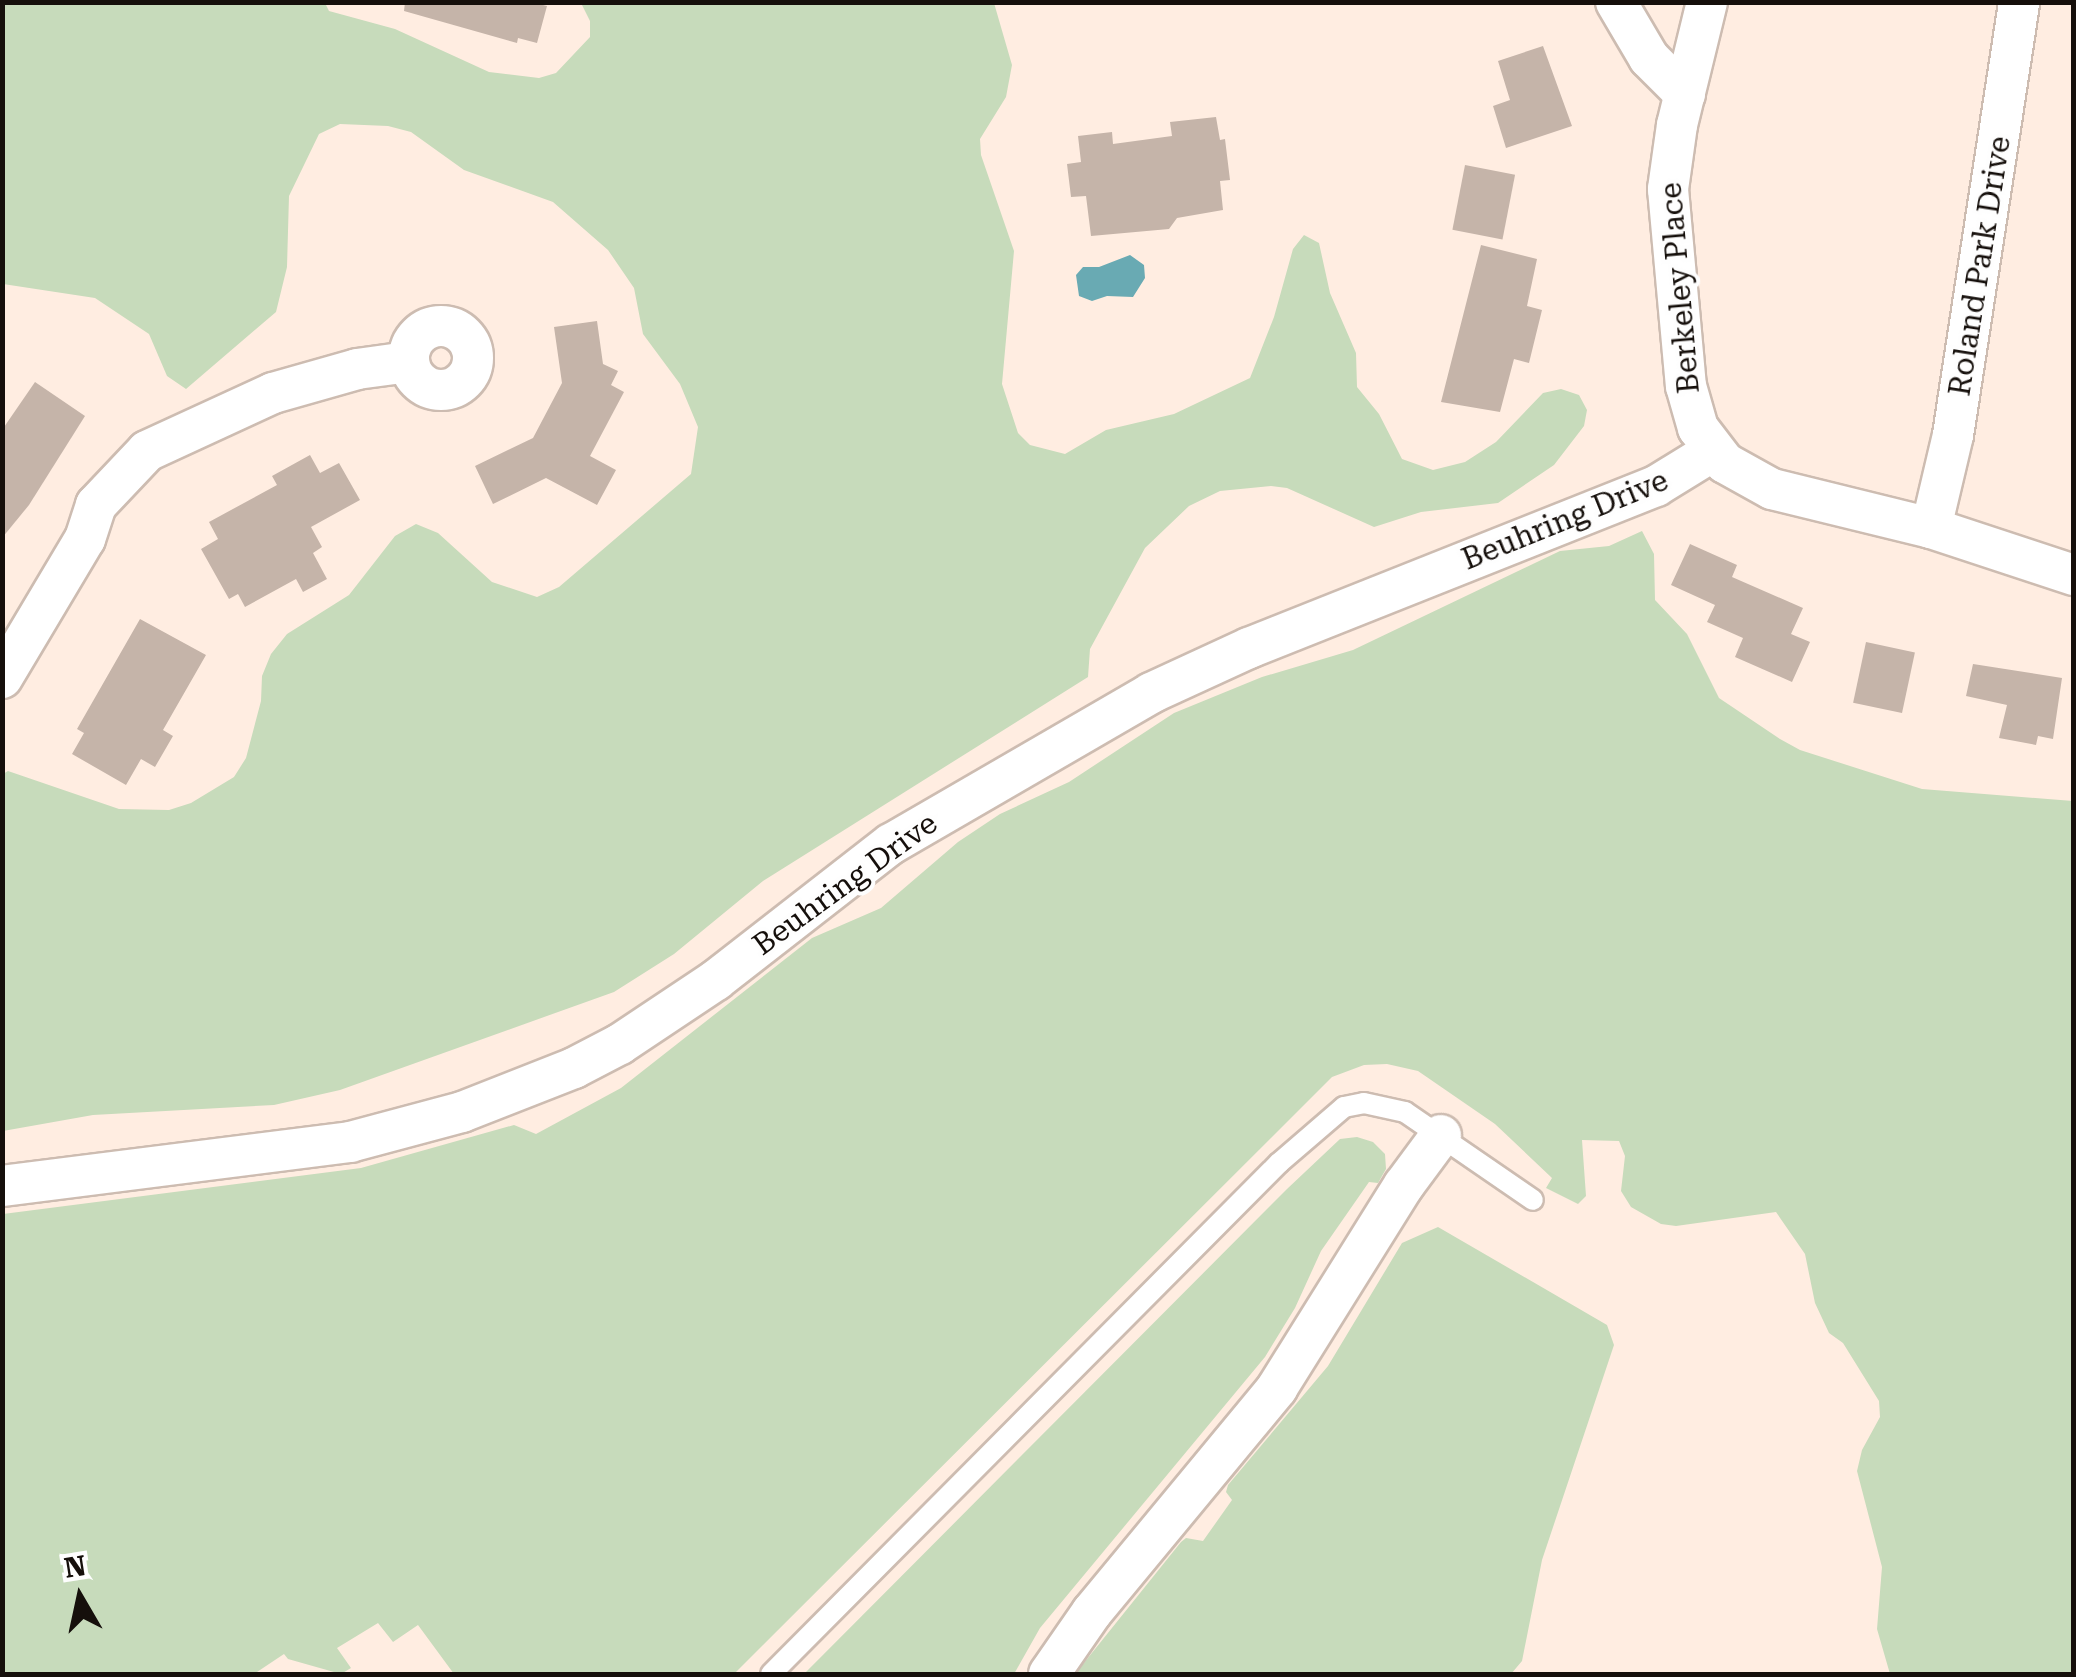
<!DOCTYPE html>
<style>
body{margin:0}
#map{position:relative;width:2076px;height:1677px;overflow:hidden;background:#ffede1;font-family:"Roboto Serif",serif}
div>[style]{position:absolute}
.green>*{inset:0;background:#c7dbbb}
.water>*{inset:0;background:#69aab3}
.building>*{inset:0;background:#c5b4a9;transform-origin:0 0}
.roads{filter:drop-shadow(2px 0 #cdbcb1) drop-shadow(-2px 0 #cdbcb1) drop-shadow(0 2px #cdbcb1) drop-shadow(0 -2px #cdbcb1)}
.service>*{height:20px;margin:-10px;padding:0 10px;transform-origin:10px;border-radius:10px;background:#fff}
.minor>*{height:40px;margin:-20px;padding:0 20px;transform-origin:20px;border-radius:20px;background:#fff}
.minor>.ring{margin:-20px;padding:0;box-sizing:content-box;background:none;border:40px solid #fff;border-radius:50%}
span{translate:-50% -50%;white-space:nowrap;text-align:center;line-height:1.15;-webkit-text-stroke:8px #fefefe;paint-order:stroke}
.street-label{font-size:30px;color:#150f0b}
.frame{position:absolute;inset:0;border:5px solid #150f0b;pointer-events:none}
.north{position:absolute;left:30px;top:1547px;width:100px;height:100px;-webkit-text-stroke:8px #fefefe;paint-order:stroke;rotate:351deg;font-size:28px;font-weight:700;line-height:40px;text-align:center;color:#150f0b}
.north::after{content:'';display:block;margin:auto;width:35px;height:45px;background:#150f0b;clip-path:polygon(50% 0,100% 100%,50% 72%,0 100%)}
</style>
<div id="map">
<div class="green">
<div style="clip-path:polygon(3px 2px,325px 3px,329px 11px,395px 29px,489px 72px,539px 78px,556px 73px,590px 37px,590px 21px,581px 3px,994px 3px,1012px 65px,1006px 97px,980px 139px,981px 155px,1014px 251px,1002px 384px,1018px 433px,1030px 445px,1065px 454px,1106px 430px,1174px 414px,1250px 378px,1274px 317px,1293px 249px,1304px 235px,1319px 243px,1330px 293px,1356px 353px,1357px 387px,1379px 414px,1402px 459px,1433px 470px,1465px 462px,1496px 442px,1543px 393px,1561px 389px,1579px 395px,1587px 410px,1584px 426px,1554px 465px,1498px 503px,1421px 512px,1374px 527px,1287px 488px,1271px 486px,1220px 491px,1189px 506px,1145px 548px,1090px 649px,1088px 677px,763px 881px,674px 954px,614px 992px,340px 1090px,274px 1105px,93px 1115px,3px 1131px,3px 774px,8px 771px,119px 809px,169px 810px,191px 803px,234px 777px,246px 758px,261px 701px,262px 676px,271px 654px,287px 634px,349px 595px,395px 536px,416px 524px,438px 533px,492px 582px,537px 597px,559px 587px,691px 474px,698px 427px,680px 384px,643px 334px,634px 288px,608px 250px,553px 202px,464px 170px,411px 132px,388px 126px,340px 124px,319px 134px,289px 196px,287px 267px,276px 312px,186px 389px,167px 376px,149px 334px,95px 298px,3px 284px)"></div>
<div style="clip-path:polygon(1642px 531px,1654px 554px,1655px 600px,1687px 634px,1719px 698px,1780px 739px,1800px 750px,1922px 789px,2073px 801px,2073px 1674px,1890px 1674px,1877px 1629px,1882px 1567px,1857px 1471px,1862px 1450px,1880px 1417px,1879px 1401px,1843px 1343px,1829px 1333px,1815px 1303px,1805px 1254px,1776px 1212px,1676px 1226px,1661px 1224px,1631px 1207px,1621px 1191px,1625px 1156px,1619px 1141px,1582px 1140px,1586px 1196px,1578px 1204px,1546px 1188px,1552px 1178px,1495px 1124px,1418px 1071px,1387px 1064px,1364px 1065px,1332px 1077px,734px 1674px,454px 1674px,418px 1625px,393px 1642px,378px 1623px,337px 1648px,351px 1668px,341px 1674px,288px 1659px,284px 1654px,254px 1674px,3px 1674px,3px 1214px,361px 1168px,514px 1125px,536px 1134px,621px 1088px,812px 938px,881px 908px,958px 842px,1000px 814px,1069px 782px,1174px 713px,1262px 677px,1353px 650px,1560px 551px,1609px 546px)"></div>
<div style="clip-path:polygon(1357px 1137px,1373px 1142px,1385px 1154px,1386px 1169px,1378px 1183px,1369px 1182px,1321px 1251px,1295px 1308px,1265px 1357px,1040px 1628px,1014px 1674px,804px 1674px,1287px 1189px,1340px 1139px)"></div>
<div style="clip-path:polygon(1438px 1227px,1607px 1325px,1614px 1345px,1542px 1560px,1522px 1661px,1511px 1674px,1075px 1674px,1181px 1542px,1186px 1538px,1203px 1541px,1232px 1500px,1226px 1492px,1228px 1485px,1328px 1366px,1402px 1243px)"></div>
</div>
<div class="water">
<div style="clip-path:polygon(1130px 255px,1144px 265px,1145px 278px,1133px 297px,1107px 296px,1092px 301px,1079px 296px,1076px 275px,1083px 267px,1099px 267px)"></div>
</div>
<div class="building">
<div style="clip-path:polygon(405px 2px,531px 2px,547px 6px,537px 43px,518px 38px,517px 43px,404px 11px)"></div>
<div style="clip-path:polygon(1543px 46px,1572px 126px,1506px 148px,1493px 106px,1510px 100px,1498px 61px)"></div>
<div style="clip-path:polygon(1216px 117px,1220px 140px,1225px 139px,1230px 180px,1220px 181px,1223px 210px,1177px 218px,1169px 229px,1091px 236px,1086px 196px,1071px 197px,1067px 164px,1081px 162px,1078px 136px,1112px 132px,1113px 144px,1172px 136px,1170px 122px)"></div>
<div style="left:1465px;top:165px;width:51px;height:66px;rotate:11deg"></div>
<div style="clip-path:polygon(1481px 245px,1537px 259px,1527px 306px,1542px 310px,1529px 363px,1514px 359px,1500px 412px,1441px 402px)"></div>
<div style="clip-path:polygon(597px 321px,603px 364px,618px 371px,611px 385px,624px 392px,590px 456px,616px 470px,597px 505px,546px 478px,493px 504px,475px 466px,533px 438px,562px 383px,554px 327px)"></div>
<div style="clip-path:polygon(35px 382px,85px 416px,29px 505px,2px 538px,2px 430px)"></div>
<div style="clip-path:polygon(310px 455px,320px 473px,339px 463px,360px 500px,311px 527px,322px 547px,313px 553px,327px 579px,303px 592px,296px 579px,245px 607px,238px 594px,229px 599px,201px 549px,218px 539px,209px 522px,277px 485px,272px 476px)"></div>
<div style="clip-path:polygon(1690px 544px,1737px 565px,1732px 577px,1803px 608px,1791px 634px,1810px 642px,1792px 682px,1735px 657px,1743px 638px,1707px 622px,1715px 605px,1671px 585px)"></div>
<div style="clip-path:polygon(140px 619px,206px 655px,163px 730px,173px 736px,155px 767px,141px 759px,126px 785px,72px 754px,84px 733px,77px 729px)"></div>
<div style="left:1866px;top:642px;width:50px;height:62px;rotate:12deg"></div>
<div style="clip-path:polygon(1973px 664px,2062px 678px,2053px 739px,2038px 736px,2036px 745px,1999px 738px,2007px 705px,1966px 696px)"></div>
</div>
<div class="roads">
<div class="service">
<div style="left:771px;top:1674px;width:721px;rotate:-45.17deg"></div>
<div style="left:1279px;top:1163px;width:86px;rotate:-40.7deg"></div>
<div style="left:1344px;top:1107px;width:20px;rotate:-11deg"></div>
<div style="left:1364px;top:1103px;width:42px;rotate:12.4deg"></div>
<div style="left:1405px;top:1112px;width:155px;rotate:34.5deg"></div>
</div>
<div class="minor">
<div style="left:1616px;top:2px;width:65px;rotate:59.5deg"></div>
<div style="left:1649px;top:58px;width:51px;rotate:45deg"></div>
<div style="left:1707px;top:2px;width:127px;rotate:103.7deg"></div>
<div style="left:1677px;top:125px;width:65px;rotate:98deg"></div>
<div style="left:1668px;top:189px;width:198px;rotate:84.8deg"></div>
<div style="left:1686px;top:386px;width:44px;rotate:74.1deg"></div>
<div style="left:1698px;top:428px;width:44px;rotate:52.4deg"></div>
<div style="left:1725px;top:463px;width:54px;rotate:29deg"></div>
<div style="left:1772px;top:489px;width:164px;rotate:13.8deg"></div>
<div style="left:1931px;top:528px;width:151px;rotate:18.2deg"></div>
<div class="ring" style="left:409px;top:326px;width:24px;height:24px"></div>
<div style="left:1931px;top:528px;width:96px;rotate:-76.7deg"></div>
<div style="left:1953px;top:435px;width:438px;rotate:-81.3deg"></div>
<div style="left:2px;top:678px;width:162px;rotate:-59.2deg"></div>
<div style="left:85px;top:539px;width:36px;rotate:-72deg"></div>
<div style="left:96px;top:505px;width:74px;rotate:-46.6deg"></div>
<div style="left:147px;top:451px;width:139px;rotate:-24.7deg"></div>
<div style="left:273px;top:393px;width:87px;rotate:-15.9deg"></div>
<div style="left:357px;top:369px;width:51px;rotate:-7.8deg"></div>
<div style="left:2px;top:1186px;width:351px;rotate:-7.2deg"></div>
<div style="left:350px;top:1142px;width:116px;rotate:-15deg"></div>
<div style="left:462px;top:1112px;width:120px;rotate:-21.4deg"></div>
<div style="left:574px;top:1068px;width:52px;rotate:-27.6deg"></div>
<div style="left:620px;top:1044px;width:115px;rotate:-33.7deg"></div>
<div style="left:716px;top:980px;width:222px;rotate:-37.9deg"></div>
<div style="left:891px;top:844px;width:301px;rotate:-30.1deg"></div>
<div style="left:1151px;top:693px;width:108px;rotate:-24.7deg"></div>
<div style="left:1249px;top:648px;width:438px;rotate:-21.7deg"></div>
<div style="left:1656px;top:486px;width:67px;rotate:-31.6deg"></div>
<div style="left:1049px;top:1674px;width:75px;rotate:-55.3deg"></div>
<div style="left:1092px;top:1612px;width:291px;rotate:-50.4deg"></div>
<div style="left:1277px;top:1388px;width:239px;rotate:-58deg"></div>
<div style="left:1404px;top:1185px;width:62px;rotate:-53.5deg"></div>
</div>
</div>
<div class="street-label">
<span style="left:1980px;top:266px;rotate:-81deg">Roland Park Drive</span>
<span style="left:1680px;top:288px;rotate:-95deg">Berkeley Place</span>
<span style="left:1565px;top:520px;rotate:-22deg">Beuhring Drive</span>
<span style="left:845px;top:884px;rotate:-36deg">Beuhring Drive</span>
</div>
<div class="frame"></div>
<div class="north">N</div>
</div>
